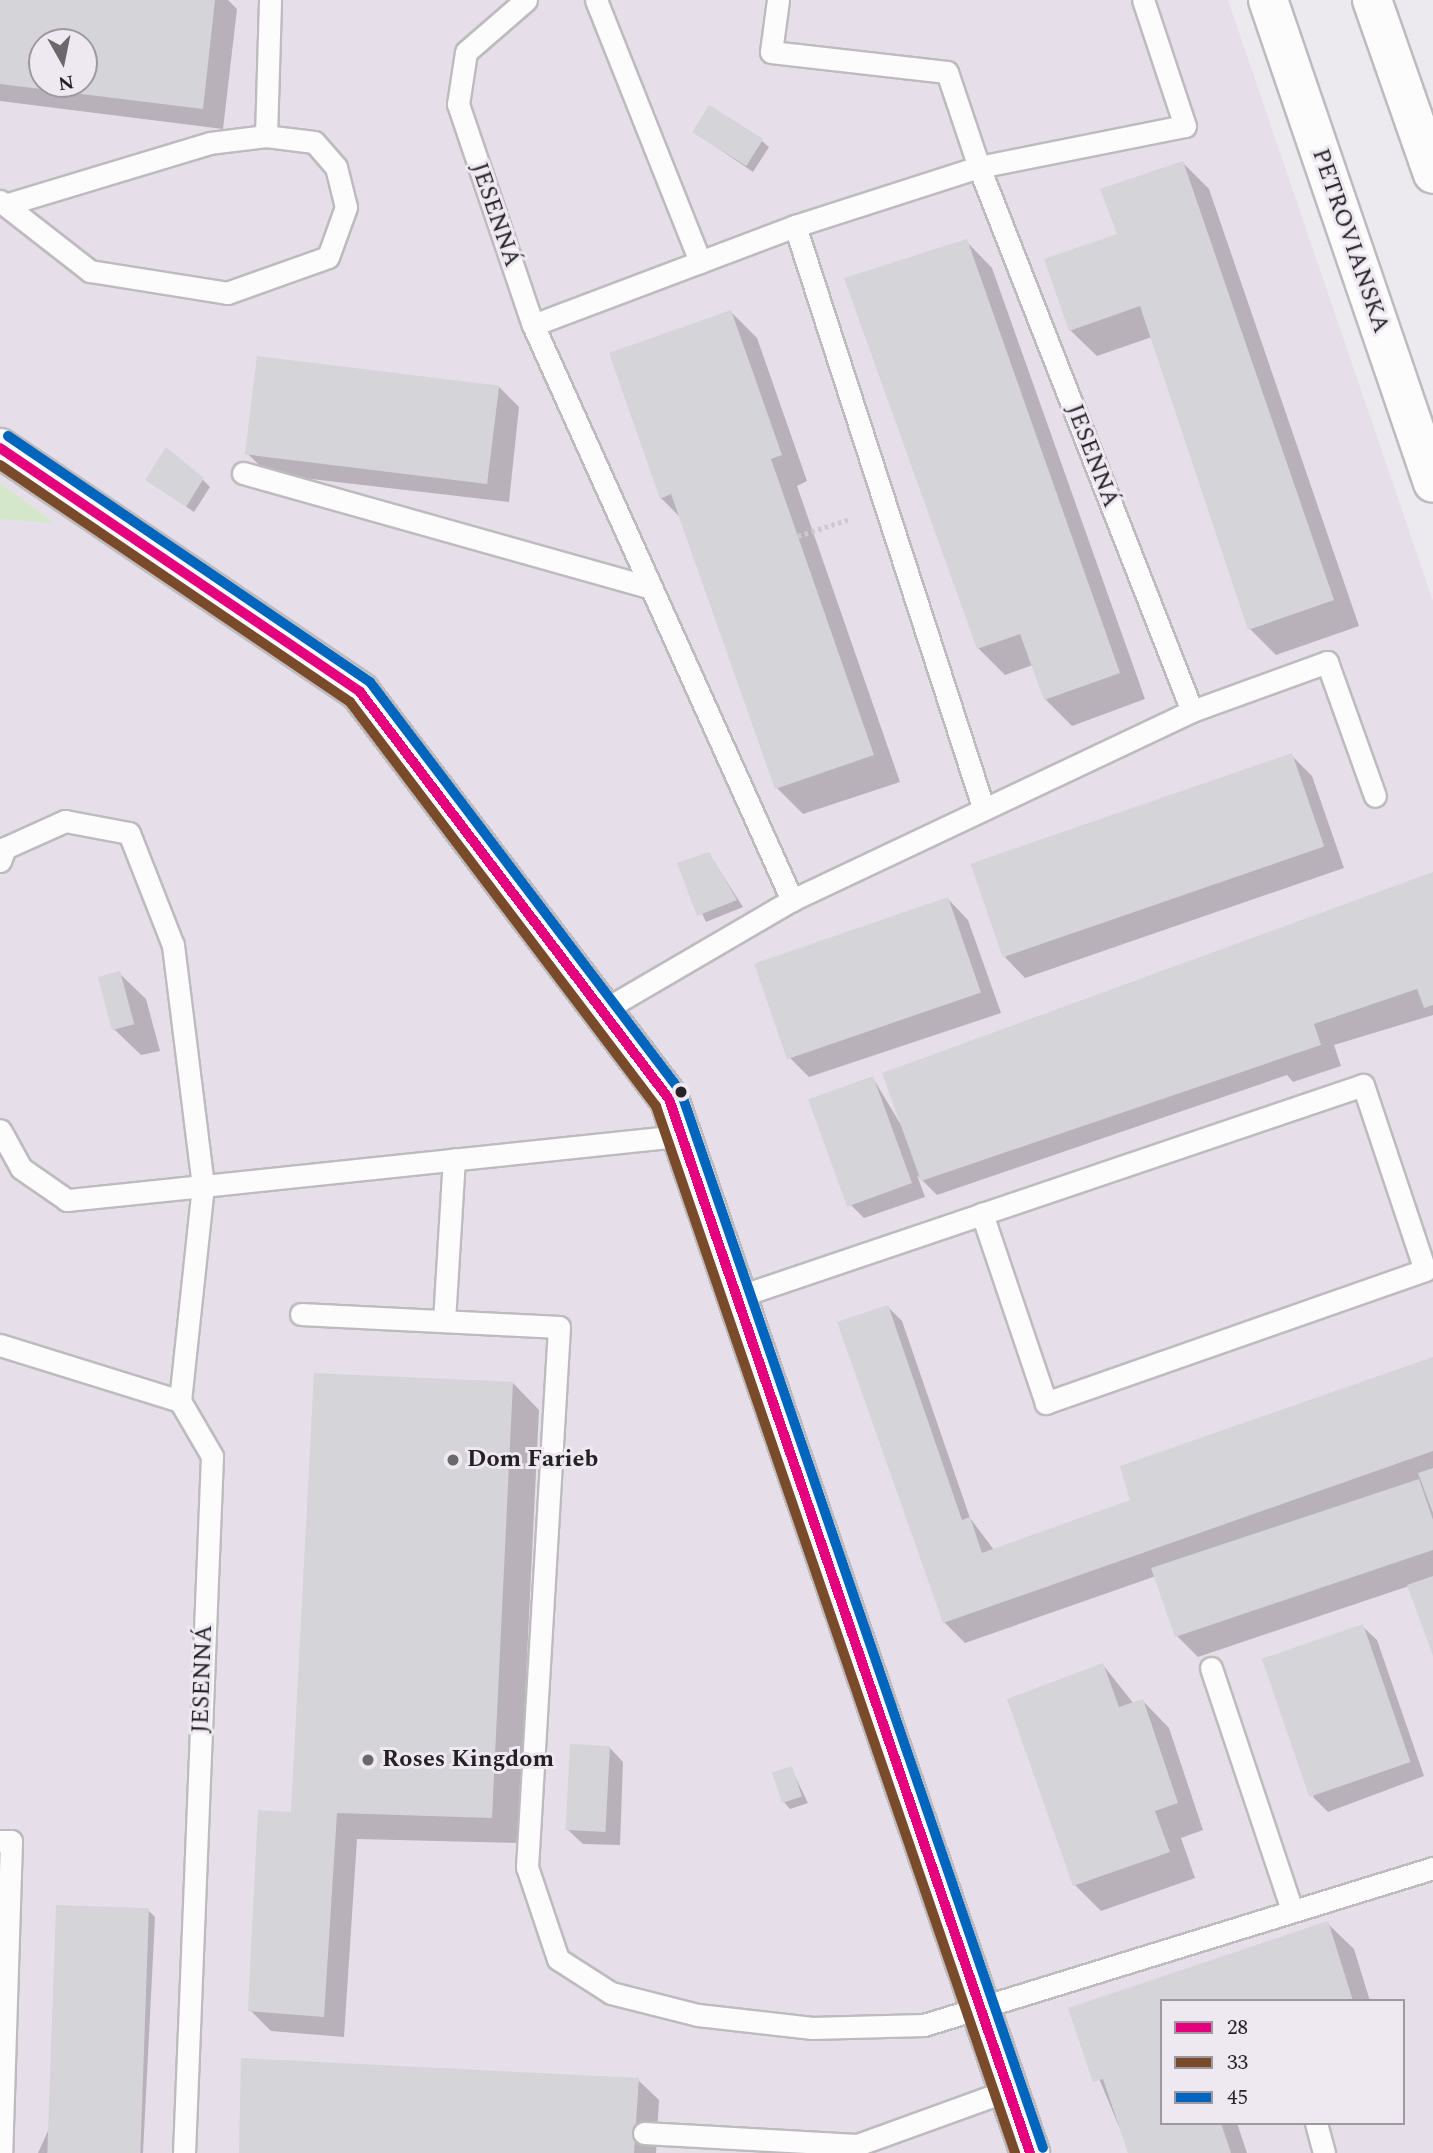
<!DOCTYPE html>
<meta charset="utf-8">
<style>
body{margin:0}
#map{position:relative;width:1433px;height:2153px;overflow:hidden;background:#edeaef;font-family:Spectral,serif}
div>[style]{position:absolute}
.built>*{inset:0;background:#e6dee9}
.green>*{inset:0;background:#d5e7ca}
.shadow>*{inset:0;background:#0003}
.building>*{inset:0;background:#d5d4d8;transform-origin:0 0}
.path>*{height:4.5px;margin-top:-2.25px;transform-origin:0;background:repeating-linear-gradient(90deg,#cccbcc 0 3.5px,transparent 0 7px)}
.roads{filter:drop-shadow(2px 0 #bebbbf) drop-shadow(-2px 0 #bebbbf) drop-shadow(0 2px #bebbbf) drop-shadow(0 -2px #bebbbf)}
.lane>*{height:21px;margin:-10.5px;padding:0 10.5px;transform-origin:10.5px;border-radius:10.5px;background:#fcfcfd}
.street>*{height:38px;margin:-19px;padding:0 19px;transform-origin:19px;border-radius:19px;background:#fcfcfd}
.primary>*{height:38px;margin:-19px;padding:0 19px;transform-origin:19px;border-radius:19px;background:#fcfcfd}
.bus-1>*{height:10px;margin:-5px;padding:0 5px;transform-origin:5px;border-radius:5px;background:#e5007d}
.bus-2>*{height:10px;margin:-5px;padding:0 5px;transform-origin:5px;border-radius:5px;background:#7a4b2a}
.bus-3>*{height:10px;margin:-5px;padding:0 5px;transform-origin:5px;border-radius:5px;background:#0065bd}
.dots>*{width:19px;height:19px;translate:-50% -50%;box-sizing:border-box;border:4px solid #eee8f1;border-radius:50%}
span{translate:-50% -50%;white-space:nowrap;text-align:center;line-height:1.15;-webkit-text-stroke:6px #eee8f1;paint-order:stroke}
.street-label{font-size:24px;color:#252226}
.poi-label{font-size:24px;color:#252226;font-weight:700}
.left{translate:0 -50%;text-align:left}
.legend{position:absolute;left:1160px;top:1999px;width:245px;height:126px;box-sizing:border-box;background:#eee8f1;border:2px solid #9e99a0;margin:0;padding:9px 12px;list-style:none;font-size:21px;color:#252226}
.legend li{display:flex;align-items:center;gap:14px;height:35px}
.legend b{width:35px;border:2px solid #9e99a0}
.north{position:absolute;left:28px;top:28px;width:70px;height:70px;box-sizing:border-box;background:#eee8f1;border:2px solid #9e99a0;border-radius:50%;rotate:171deg;font-size:19px;font-weight:700;line-height:28px;text-align:center;color:#252226}
.north::after{content:'';display:block;margin:auto;width:24px;height:32px;background:#6b686c;clip-path:polygon(50% 0,100% 100%,50% 72%,0 100%)}
</style>
<div id="map">
<div class="built">
<div style="clip-path:polygon(evenodd,0 0,1228px 0,1433px 601px,1433px 2153px,0 2153px,0 519px,54px 522px,0 483px,0 0,42px 42px,84px 42px,84px 84px,42px 84px,42px 42px,0 0,1162px 2001px,1403px 2001px,1403px 2123px,1162px 2123px,1162px 2001px)"></div>
</div>
<div class="green">
<div style="clip-path:polygon(0 483px,55px 523px,0 519px)"></div>
</div>
<div class="shadow">
<div style="clip-path:polygon(evenodd,0 0,228px 0,237px 9px,223px 129px,0 101px,0 0,42px 42px,84px 42px,84px 84px,42px 84px,42px 42px)"></div>
<div style="clip-path:polygon(694px 132px,762px 141px,769px 147px,753px 172px)"></div>
<div style="clip-path:polygon(1183px 163px,1209px 189px,1359px 626px,1276px 655px,1250px 629px,1152px 337px,1097px 356px,1070px 330px,1119px 235px)"></div>
<div style="clip-path:polygon(966px 241px,992px 268px,1145px 699px,1072px 726px,1045px 699px,1033px 665px,1005px 675px,978px 648px)"></div>
<div style="clip-path:polygon(731px 312px,757px 338px,807px 481px,797px 486px,900px 782px,803px 814px,777px 788px,681px 518px,661px 498px)"></div>
<div style="clip-path:polygon(498px 386px,519px 407px,509px 502px,268px 474px,247px 453px)"></div>
<div style="clip-path:polygon(147px 480px,203px 480px,210px 487px,194px 512px)"></div>
<div style="clip-path:polygon(1291px 755px,1312px 776px,1344px 868px,1025px 978px,1005px 957px)"></div>
<div style="clip-path:polygon(709px 854px,743px 907px,706px 922px,679px 864px)"></div>
<div style="clip-path:polygon(1433px 874px,1433px 1015px,1334px 1045px,1341px 1066px,1293px 1082px,1287px 1075px,937px 1195px,917px 1175px,925px 1197px,864px 1218px,850px 1204px,873px 1078px,904px 1130px)"></div>
<div style="clip-path:polygon(948px 899px,968px 920px,1001px 1013px,809px 1077px,788px 1056px)"></div>
<div style="clip-path:polygon(119px 973px,146px 999px,160px 1051px,141px 1055px,114px 1029px)"></div>
<div style="clip-path:polygon(888px 1307px,902px 1321px,970px 1518px,994px 1550px,1132px 1501px,1433px 1359px,1433px 1652px,1409px 1586px,1198px 1657px,1177px 1636px,1156px 1576px,965px 1643px,944px 1622px)"></div>
<div style="clip-path:polygon(513px 1383px,539px 1410px,518px 1843px,357px 1839px,344px 2037px,271px 2031px,250px 2010px,293px 1813px)"></div>
<div style="clip-path:polygon(1362px 1626px,1377px 1640px,1424px 1776px,1328px 1812px,1313px 1797px)"></div>
<div style="clip-path:polygon(1103px 1665px,1134px 1704px,1143px 1701px,1169px 1728px,1203px 1830px,1181px 1838px,1195px 1878px,1101px 1911px,1075px 1885px)"></div>
<div style="clip-path:polygon(609px 1747px,623px 1762px,620px 1845px,583px 1844px,568px 1830px)"></div>
<div style="clip-path:polygon(791px 1768px,808px 1803px,790px 1809px,784px 1802px)"></div>
<div style="clip-path:polygon(148px 1910px,155px 1917px,143px 2153px,38px 2153px)"></div>
<div style="clip-path:polygon(1327px 1923px,1354px 1949px,1370px 2001px,1162px 2001px,1162px 2123px,1237px 2123px,1247px 2153px,1130px 2153px,1070px 2009px)"></div>
<div style="clip-path:polygon(638px 2080px,659px 2100px,656px 2153px,240px 2153px)"></div>
</div>
<div class="building">
<div style="clip-path:polygon(evenodd,0 0,215px 0,203px 109px,0 84px,0 0,42px 42px,84px 42px,84px 84px,42px 84px,42px 42px)"></div>
<div style="left:709px;top:105px;width:64px;height:32px;rotate:32deg"></div>
<div style="clip-path:polygon(1183px 161px,1334px 600px,1248px 630px,1140px 306px,1069px 331px,1044px 259px,1117px 234px,1100px 189px)"></div>
<div style="clip-path:polygon(967px 239px,1120px 673px,1044px 700px,1020px 634px,977px 649px,844px 278px)"></div>
<div style="clip-path:polygon(731px 310px,782px 455px,771px 459px,874px 755px,775px 789px,671px 494px,660px 499px,609px 353px)"></div>
<div style="left:257px;top:356px;width:244px;height:99px;rotate:7deg"></div>
<div style="clip-path:polygon(166px 447px,204px 478px,186px 507px,145px 480px)"></div>
<div style="left:1292px;top:753px;width:99px;height:340px;rotate:71deg"></div>
<div style="clip-path:polygon(709px 852px,737px 900px,697px 916px,677px 863px)"></div>
<div style="clip-path:polygon(1433px 872px,1433px 1005px,1424px 1008px,1417px 989px,1314px 1024px,1321px 1045px,921px 1181px,882px 1073px)"></div>
<div style="left:948px;top:897px;width:101px;height:205px;rotate:71deg"></div>
<div style="left:120px;top:971px;width:55px;height:23px;rotate:75deg"></div>
<div style="left:873px;top:1076px;width:114px;height:69px;rotate:70deg"></div>
<div style="clip-path:polygon(888px 1305px,962px 1520px,970px 1517px,982px 1553px,1130px 1500px,1120px 1466px,1433px 1357px,1433px 1451px,943px 1623px,837px 1322px)"></div>
<div style="clip-path:polygon(314px 1373px,513px 1382px,492px 1818px,337px 1813px,324px 2017px,248px 2011px,258px 1810px,291px 1812px)"></div>
<div style="clip-path:polygon(1433px 1468px,1433px 1513px,1418px 1473px)"></div>
<div style="clip-path:polygon(1419px 1479px,1433px 1520px,1433px 1550px,1175px 1637px,1151px 1568px)"></div>
<div style="clip-path:polygon(1433px 1576px,1433px 1656px,1407px 1585px)"></div>
<div style="left:1363px;top:1624px;width:146px;height:107px;rotate:71deg"></div>
<div style="clip-path:polygon(1103px 1663px,1119px 1707px,1143px 1699px,1178px 1803px,1155px 1811px,1170px 1852px,1073px 1886px,1007px 1699px)"></div>
<div style="left:570px;top:1744px;width:40px;height:86px;rotate:3deg"></div>
<div style="left:792px;top:1766px;width:32px;height:21px;rotate:72deg"></div>
<div style="left:56px;top:1905px;width:93px;height:249px;rotate:2deg"></div>
<div style="clip-path:polygon(1328px 1921px,1353px 2001px,1162px 2001px,1162px 2123px,1221px 2123px,1231px 2153px,1128px 2153px,1103px 2079px,1093px 2082px,1068px 2008px)"></div>
<div style="clip-path:polygon(241px 2058px,639px 2078px,634px 2153px,239px 2153px)"></div>
</div>
<div class="path">
<div style="left:798px;top:536px;width:55px;rotate:-18.1deg"></div>
</div>
<div class="roads">
<div class="lane">
<div style="left:526px;top:0;width:79px;rotate:139.1deg"></div>
<div style="left:466px;top:52px;width:53px;rotate:98.7deg"></div>
<div style="left:458px;top:104px;width:233px;rotate:71.3deg"></div>
<div style="left:533px;top:325px;width:280px;rotate:-20.7deg"></div>
<div style="left:795px;top:226px;width:193px;rotate:-17.8deg"></div>
<div style="left:979px;top:167px;width:584px;rotate:68.62deg"></div>
<div style="left:1192px;top:711px;width:442px;rotate:154.7deg"></div>
<div style="left:792px;top:900px;width:220px;rotate:149.7deg"></div>
<div style="left:596px;top:0;width:282px;rotate:68.3deg"></div>
<div style="left:778px;top:0;width:52px;rotate:97.7deg"></div>
<div style="left:771px;top:52px;width:177px;rotate:6.5deg"></div>
<div style="left:947px;top:72px;width:100px;rotate:71.4deg"></div>
<div style="left:979px;top:167px;width:210px;rotate:-11.3deg"></div>
<div style="left:1185px;top:126px;width:133px;rotate:-108.4deg"></div>
<div style="left:266px;top:136px;width:136px;rotate:-88.3deg"></div>
<div style="left:0;top:201px;width:114px;rotate:37.9deg"></div>
<div style="left:90px;top:271px;width:139px;rotate:9.1deg"></div>
<div style="left:227px;top:293px;width:107px;rotate:-19.6deg"></div>
<div style="left:328px;top:257px;width:53px;rotate:-70.2deg"></div>
<div style="left:346px;top:207px;width:41px;rotate:-104deg"></div>
<div style="left:336px;top:167px;width:33px;rotate:-131deg"></div>
<div style="left:314px;top:142px;width:48px;rotate:-172.9deg"></div>
<div style="left:266px;top:136px;width:56px;rotate:172.9deg"></div>
<div style="left:210px;top:143px;width:211px;rotate:163.2deg"></div>
<div style="left:795px;top:226px;width:611px;rotate:72.07deg"></div>
<div style="left:533px;top:325px;width:631px;rotate:65.75deg"></div>
<div style="left:243px;top:473px;width:424px;rotate:15.7deg"></div>
<div style="left:1192px;top:711px;width:144px;rotate:-19.9deg"></div>
<div style="left:1327px;top:662px;width:142px;rotate:70.3deg"></div>
<div style="left:0;top:861px;width:14px;rotate:-69deg"></div>
<div style="left:5px;top:848px;width:66px;rotate:-24.2deg"></div>
<div style="left:65px;top:821px;width:65px;rotate:10.6deg"></div>
<div style="left:129px;top:833px;width:120px;rotate:68.6deg"></div>
<div style="left:173px;top:945px;width:243px;rotate:82.9deg"></div>
<div style="left:203px;top:1186px;width:137px;rotate:174.1deg"></div>
<div style="left:67px;top:1200px;width:56px;rotate:-145.2deg"></div>
<div style="left:21px;top:1168px;width:43px;rotate:-118.9deg"></div>
<div style="left:737px;top:1297px;width:259px;rotate:-18.7deg"></div>
<div style="left:982px;top:1214px;width:402px;rotate:-18.7deg"></div>
<div style="left:1363px;top:1085px;width:195px;rotate:71.5deg"></div>
<div style="left:1425px;top:1270px;width:402px;rotate:160.7deg"></div>
<div style="left:1046px;top:1403px;width:200px;rotate:-108.7deg"></div>
<div style="left:301px;top:1314px;width:258px;rotate:2.9deg"></div>
<div style="left:559px;top:1327px;width:541px;rotate:93.39deg"></div>
<div style="left:527px;top:1867px;width:97px;rotate:71.4deg"></div>
<div style="left:558px;top:1959px;width:63px;rotate:32.7deg"></div>
<div style="left:611px;top:1993px;width:90px;rotate:14.2deg"></div>
<div style="left:698px;top:2015px;width:115px;rotate:6.5deg"></div>
<div style="left:812px;top:2028px;width:112px;rotate:-1.5deg"></div>
<div style="left:924px;top:2025px;width:533px;rotate:-17.14deg"></div>
<div style="left:444px;top:1321px;width:162px;rotate:-86.5deg"></div>
<div style="left:0;top:1345px;width:189px;rotate:17.3deg"></div>
<div style="left:180px;top:1401px;width:64px;rotate:59.8deg"></div>
<div style="left:212px;top:1456px;width:698px;rotate:92.3deg"></div>
<div style="left:180px;top:1401px;width:216px;rotate:-83.9deg"></div>
<div style="left:203px;top:1186px;width:481px;rotate:-6deg"></div>
<div style="left:1211px;top:1668px;width:255px;rotate:71.5deg"></div>
<div style="left:0;top:1841px;width:11px"></div>
<div style="left:11px;top:1841px;width:312px;rotate:91.8deg"></div>
<div style="left:1316px;top:2123px;width:31px;rotate:75deg"></div>
<div style="left:644px;top:2133px;width:213px;rotate:3.2deg"></div>
<div style="left:857px;top:2145px;width:162px;rotate:-19.9deg"></div>
</div>
<div class="street">
<div style="left:0;top:448px;width:435px;rotate:34.1deg"></div>
<div style="left:360px;top:692px;width:511px;rotate:52.79deg"></div>
<div style="left:669px;top:1099px;width:1114px;rotate:71.09deg"></div>
</div>
<div class="primary">
<div style="left:1268px;top:0;width:510px;rotate:71.14deg"></div>
<div style="left:1372px;top:0;width:184px;rotate:70.7deg"></div>
</div>
</div>
<div class="bus-1">
<div style="left:0;top:448px;width:435px;rotate:34.1deg"></div>
<div style="left:360px;top:692px;width:511px;rotate:52.79deg"></div>
<div style="left:669px;top:1099px;width:1114px;rotate:71.09deg"></div>
</div>
<div class="bus-2">
<div style="left:0;top:465px;width:423px;rotate:34.1deg"></div>
<div style="left:350px;top:702px;width:507px;rotate:52.86deg"></div>
<div style="left:656px;top:1106px;width:1107px;rotate:71.07deg"></div>
</div>
<div class="bus-3">
<div style="left:8px;top:436px;width:438px;rotate:34.2deg"></div>
<div style="left:370px;top:682px;width:515px;rotate:52.82deg"></div>
<div style="left:681px;top:1092px;width:1116px;rotate:71.08deg"></div>
</div>
<div class="dots">
<div style="left:681px;top:1092px;background:#252226"></div>
<div style="left:453px;top:1460px;background:#6b686c"></div>
<div style="left:368px;top:1760px;background:#6b686c"></div>
</div>
<div class="street-label">
<span style="left:495px;top:215px;rotate:71deg">JESENNÁ</span>
<span style="left:1350px;top:241px;rotate:71deg">PETROVIANSKA</span>
<span style="left:1092px;top:456px;rotate:69deg">JESENNÁ</span>
<span style="left:203px;top:1679px;rotate:-88deg">JESENNÁ</span>
</div>
<div class="poi-label">
<span class="left" style="left:467px;top:1460px">Dom Farieb</span>
<span class="left" style="left:382px;top:1760px">Roses Kingdom</span>
</div>
<ul class="legend">
<li><b style="height:9px;background:#e5007d"></b>28</li>
<li><b style="height:9px;background:#7a4b2a"></b>33</li>
<li><b style="height:9px;background:#0065bd"></b>45</li>
</ul>
<div class="north">N</div>
</div>
